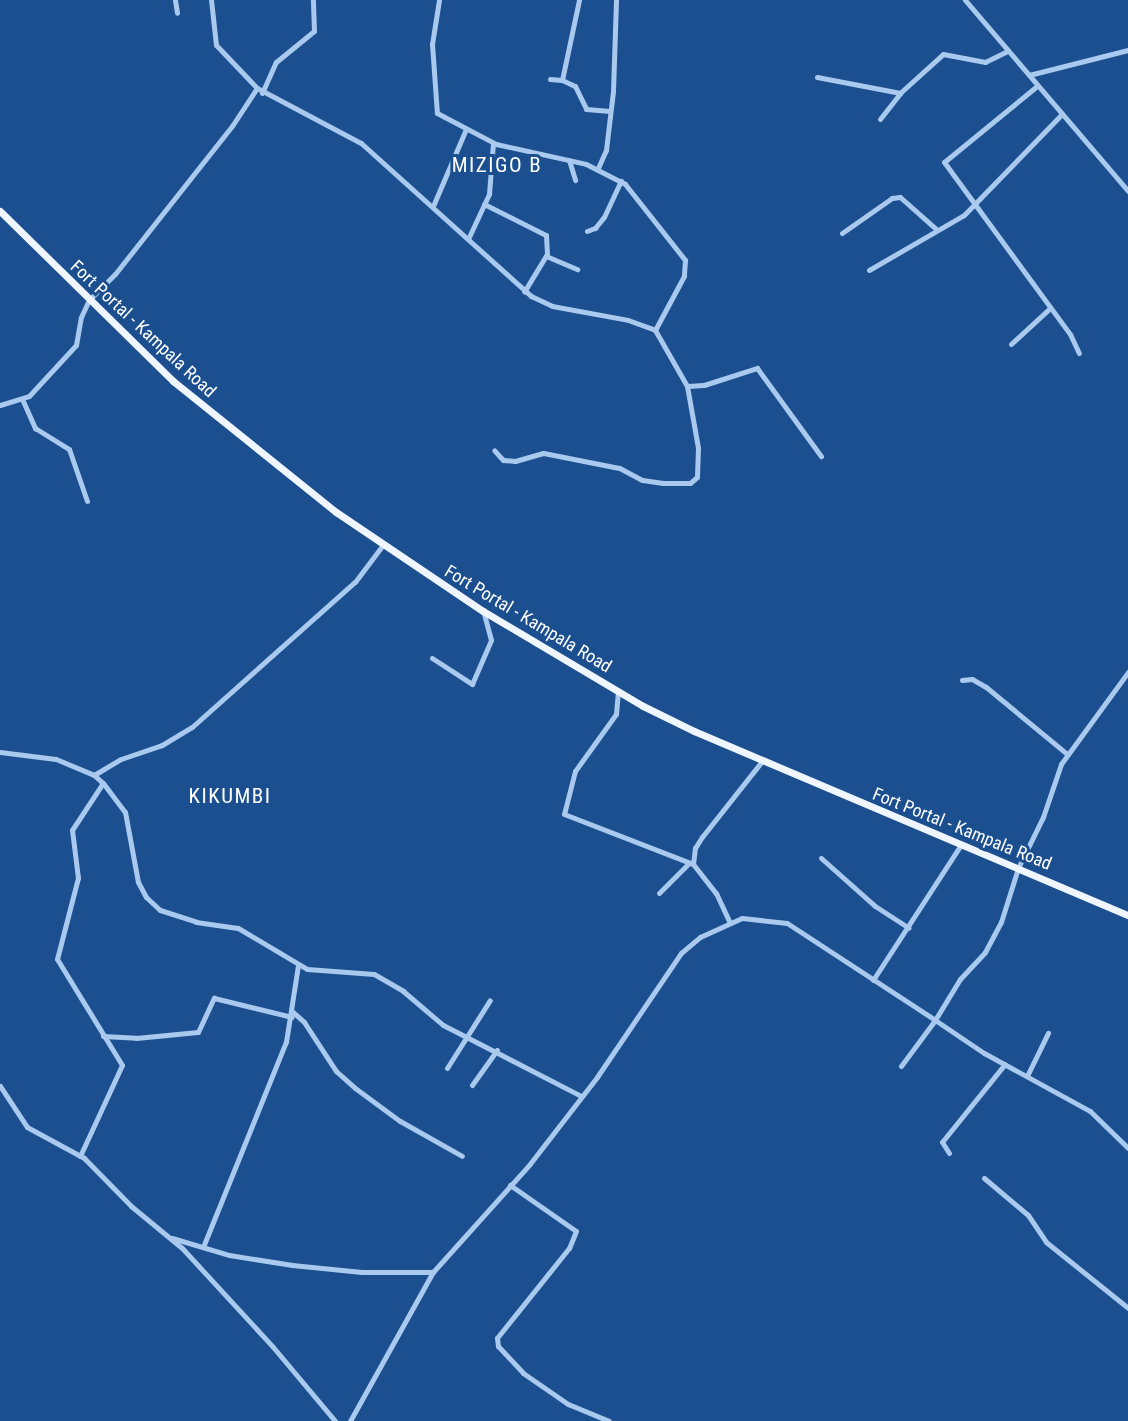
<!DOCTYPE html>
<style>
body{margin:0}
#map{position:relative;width:1128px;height:1421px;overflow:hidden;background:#1b4f8f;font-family:"Roboto Condensed",sans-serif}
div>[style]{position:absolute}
.minor>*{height:5px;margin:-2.5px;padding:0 2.5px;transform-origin:2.5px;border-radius:2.5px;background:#a9c9ee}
.major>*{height:7px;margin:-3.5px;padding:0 3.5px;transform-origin:3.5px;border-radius:3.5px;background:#f0f6ff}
span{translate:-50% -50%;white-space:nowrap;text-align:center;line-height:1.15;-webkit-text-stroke:6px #1b4f8f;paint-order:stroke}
.street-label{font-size:18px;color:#fff}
.quarter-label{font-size:21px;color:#fff;letter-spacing:1.5px}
</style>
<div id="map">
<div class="minor">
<div style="left:175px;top:0;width:13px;rotate:81deg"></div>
<div style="left:439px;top:0;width:45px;rotate:99deg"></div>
<div style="left:432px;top:44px;width:69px;rotate:85.9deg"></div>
<div style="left:437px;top:113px;width:67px;rotate:27.7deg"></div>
<div style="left:496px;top:144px;width:92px;rotate:12.5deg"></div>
<div style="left:586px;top:164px;width:44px;rotate:27.1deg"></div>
<div style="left:625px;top:184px;width:97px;rotate:51.7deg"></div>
<div style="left:685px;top:260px;width:16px;rotate:94deg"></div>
<div style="left:684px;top:276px;width:61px;rotate:118.2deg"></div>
<div style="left:965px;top:0;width:251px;rotate:49.5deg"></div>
<div style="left:1029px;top:75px;width:102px;rotate:-14.2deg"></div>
<div style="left:817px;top:77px;width:85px;rotate:10.9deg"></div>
<div style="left:550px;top:79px;width:12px;rotate:5deg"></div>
<div style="left:562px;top:80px;width:82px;rotate:-78deg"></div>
<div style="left:562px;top:80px;width:14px;rotate:25deg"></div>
<div style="left:575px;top:86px;width:25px;rotate:64deg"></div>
<div style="left:586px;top:109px;width:24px;rotate:5deg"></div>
<div style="left:1037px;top:86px;width:120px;rotate:140.7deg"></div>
<div style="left:944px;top:162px;width:213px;rotate:53.8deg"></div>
<div style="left:1070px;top:334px;width:21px;rotate:65deg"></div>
<div style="left:257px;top:88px;width:118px;rotate:27.9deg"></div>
<div style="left:361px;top:143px;width:229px;rotate:42deg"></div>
<div style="left:531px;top:296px;width:23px;rotate:25deg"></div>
<div style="left:552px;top:306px;width:77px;rotate:10.4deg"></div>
<div style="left:628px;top:320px;width:29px;rotate:20deg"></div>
<div style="left:655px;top:330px;width:64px;rotate:60.3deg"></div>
<div style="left:687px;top:386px;width:63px;rotate:79.9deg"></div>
<div style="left:698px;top:448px;width:29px;rotate:92deg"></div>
<div style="left:697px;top:477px;width:9px;rotate:139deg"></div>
<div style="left:690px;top:483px;width:27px;rotate:180deg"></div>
<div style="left:663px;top:483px;width:21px;rotate:-172deg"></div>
<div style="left:642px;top:480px;width:26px;rotate:-152deg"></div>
<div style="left:619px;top:468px;width:77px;rotate:-168.8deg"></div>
<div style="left:543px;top:453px;width:29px;rotate:164deg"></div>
<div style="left:515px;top:461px;width:12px;rotate:-175deg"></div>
<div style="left:503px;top:460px;width:13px;rotate:-132deg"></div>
<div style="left:262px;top:93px;width:34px;rotate:-66deg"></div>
<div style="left:276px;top:62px;width:49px;rotate:-39.2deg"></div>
<div style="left:314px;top:31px;width:31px;rotate:-92deg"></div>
<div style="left:880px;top:119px;width:33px;rotate:-52deg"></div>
<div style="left:900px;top:93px;width:58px;rotate:-42.2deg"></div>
<div style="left:943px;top:54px;width:43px;rotate:10.8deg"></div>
<div style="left:985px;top:62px;width:25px;rotate:-26deg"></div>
<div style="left:569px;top:160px;width:21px;rotate:73deg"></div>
<div style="left:598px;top:168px;width:20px;rotate:-66deg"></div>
<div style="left:606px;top:150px;width:59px;rotate:-83.2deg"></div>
<div style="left:613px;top:91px;width:91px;rotate:-88.1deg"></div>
<div style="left:484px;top:204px;width:69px;rotate:26.6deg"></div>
<div style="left:546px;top:235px;width:19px;rotate:87deg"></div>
<div style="left:547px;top:254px;width:44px;rotate:121.2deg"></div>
<div style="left:433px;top:206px;width:84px;rotate:-66.8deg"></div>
<div style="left:587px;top:231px;width:9px;rotate:-21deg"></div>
<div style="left:595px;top:228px;width:14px;rotate:-51deg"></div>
<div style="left:604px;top:217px;width:40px;rotate:-65deg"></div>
<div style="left:842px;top:233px;width:61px;rotate:-35deg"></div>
<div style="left:892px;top:198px;width:8px;rotate:-7deg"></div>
<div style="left:900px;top:197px;width:48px;rotate:41.6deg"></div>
<div style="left:468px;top:239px;width:50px;rotate:-65deg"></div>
<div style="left:489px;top:194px;width:51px;rotate:-85.5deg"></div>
<div style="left:546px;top:256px;width:34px;rotate:23deg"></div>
<div style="left:869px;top:270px;width:110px;rotate:-30.1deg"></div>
<div style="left:964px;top:215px;width:141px;rotate:-45.9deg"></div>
<div style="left:1011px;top:344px;width:53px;rotate:-42.7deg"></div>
<div style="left:687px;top:386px;width:17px;rotate:-3deg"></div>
<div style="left:704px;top:385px;width:56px;rotate:-17.8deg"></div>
<div style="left:757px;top:368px;width:109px;rotate:54deg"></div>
<div style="left:23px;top:401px;width:30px;rotate:66deg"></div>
<div style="left:35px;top:428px;width:40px;rotate:32deg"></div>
<div style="left:69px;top:449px;width:55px;rotate:70.9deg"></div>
<div style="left:0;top:405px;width:30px;rotate:-17deg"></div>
<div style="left:29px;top:396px;width:69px;rotate:-47.3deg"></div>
<div style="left:76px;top:345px;width:28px;rotate:-80deg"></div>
<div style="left:81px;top:317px;width:19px;rotate:-65deg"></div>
<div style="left:89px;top:300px;width:37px;rotate:-45deg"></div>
<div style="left:115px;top:274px;width:189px;rotate:-51.7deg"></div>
<div style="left:232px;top:126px;width:45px;rotate:-56.7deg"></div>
<div style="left:257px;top:88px;width:59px;rotate:-133.6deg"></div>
<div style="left:216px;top:45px;width:45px;rotate:-96.3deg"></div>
<div style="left:432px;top:658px;width:48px;rotate:33deg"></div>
<div style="left:472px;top:684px;width:48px;rotate:-66.6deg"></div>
<div style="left:491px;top:640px;width:30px;rotate:-105deg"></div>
<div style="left:962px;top:680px;width:10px;rotate:-6deg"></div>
<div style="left:972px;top:679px;width:16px;rotate:30deg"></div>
<div style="left:986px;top:687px;width:105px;rotate:39.6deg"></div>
<div style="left:618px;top:691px;width:23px;rotate:95deg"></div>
<div style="left:616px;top:714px;width:70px;rotate:125.7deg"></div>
<div style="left:575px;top:771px;width:44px;rotate:104.3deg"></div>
<div style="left:564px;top:814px;width:138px;rotate:21.2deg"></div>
<div style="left:693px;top:864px;width:37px;rotate:52deg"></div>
<div style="left:716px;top:893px;width:31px;rotate:65deg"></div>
<div style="left:0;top:752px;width:56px;rotate:7.1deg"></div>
<div style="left:56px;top:759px;width:41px;rotate:22.8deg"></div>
<div style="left:94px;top:775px;width:12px;rotate:42deg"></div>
<div style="left:103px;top:783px;width:36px;rotate:53deg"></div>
<div style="left:125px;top:812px;width:71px;rotate:79.5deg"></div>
<div style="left:138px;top:882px;width:17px;rotate:62deg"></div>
<div style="left:146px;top:897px;width:19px;rotate:43deg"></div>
<div style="left:160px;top:910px;width:38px;rotate:18deg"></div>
<div style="left:196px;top:922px;width:42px;rotate:8.1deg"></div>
<div style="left:238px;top:928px;width:80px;rotate:30.7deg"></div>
<div style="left:307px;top:969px;width:67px;rotate:4.3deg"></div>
<div style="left:374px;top:974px;width:34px;rotate:30deg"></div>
<div style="left:403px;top:991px;width:52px;rotate:40.4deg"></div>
<div style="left:443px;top:1025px;width:155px;rotate:27.2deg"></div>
<div style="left:94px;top:775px;width:31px;rotate:-31deg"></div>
<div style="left:121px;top:759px;width:43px;rotate:-18.9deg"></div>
<div style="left:162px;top:745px;width:35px;rotate:-31deg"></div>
<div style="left:192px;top:727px;width:218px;rotate:-41.7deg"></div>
<div style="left:355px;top:582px;width:45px;rotate:-53.1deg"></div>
<div style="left:821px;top:858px;width:72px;rotate:41.6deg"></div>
<div style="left:875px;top:906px;width:40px;rotate:32.9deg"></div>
<div style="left:693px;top:864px;width:16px;rotate:-83deg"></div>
<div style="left:695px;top:848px;width:13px;rotate:-58deg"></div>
<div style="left:702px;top:837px;width:97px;rotate:-51.7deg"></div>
<div style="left:659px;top:893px;width:42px;rotate:-45deg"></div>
<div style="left:873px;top:980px;width:160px;rotate:-57deg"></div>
<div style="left:293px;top:1012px;width:15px;rotate:42deg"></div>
<div style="left:304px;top:1022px;width:59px;rotate:56.9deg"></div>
<div style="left:336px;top:1071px;width:25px;rotate:42deg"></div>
<div style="left:355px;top:1088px;width:56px;rotate:36.3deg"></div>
<div style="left:400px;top:1121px;width:71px;rotate:29.4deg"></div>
<div style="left:103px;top:1036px;width:33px;rotate:3deg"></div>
<div style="left:136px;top:1038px;width:62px;rotate:-5.5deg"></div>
<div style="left:198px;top:1032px;width:38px;rotate:-65deg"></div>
<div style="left:214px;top:998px;width:80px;rotate:13.7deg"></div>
<div style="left:901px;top:1066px;width:57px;rotate:-53.5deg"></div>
<div style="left:935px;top:1020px;width:59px;rotate:34deg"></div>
<div style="left:984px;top:1053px;width:121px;rotate:28.7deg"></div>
<div style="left:1090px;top:1111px;width:53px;rotate:44.2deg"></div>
<div style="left:447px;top:1068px;width:80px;rotate:-57.7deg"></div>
<div style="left:1027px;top:1076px;width:48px;rotate:-64deg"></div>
<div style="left:472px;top:1085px;width:43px;rotate:-54.5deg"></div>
<div style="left:0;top:1086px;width:49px;rotate:56.6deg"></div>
<div style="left:27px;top:1127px;width:65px;rotate:28.5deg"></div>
<div style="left:84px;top:1158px;width:67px;rotate:45.6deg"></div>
<div style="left:131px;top:1206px;width:66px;rotate:39.5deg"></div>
<div style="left:182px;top:1248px;width:134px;rotate:47.4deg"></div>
<div style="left:273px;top:1347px;width:97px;rotate:50deg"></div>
<div style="left:949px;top:1153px;width:13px;rotate:-122deg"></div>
<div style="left:942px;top:1142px;width:100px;rotate:-51.1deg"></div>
<div style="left:80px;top:1156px;width:100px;rotate:-65.2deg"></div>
<div style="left:122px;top:1065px;width:124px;rotate:-121.5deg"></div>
<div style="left:57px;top:959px;width:84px;rotate:-75.5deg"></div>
<div style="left:78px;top:878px;width:48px;rotate:-97.1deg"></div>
<div style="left:72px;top:830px;width:56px;rotate:-56.6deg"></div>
<div style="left:984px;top:1178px;width:57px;rotate:40.1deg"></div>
<div style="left:1028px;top:1215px;width:32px;rotate:56deg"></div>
<div style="left:1046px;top:1242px;width:105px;rotate:38.8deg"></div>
<div style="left:510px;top:1185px;width:80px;rotate:34.9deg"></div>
<div style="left:576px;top:1231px;width:18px;rotate:112deg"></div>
<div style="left:569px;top:1248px;width:115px;rotate:128.7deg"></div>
<div style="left:497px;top:1338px;width:8px;rotate:83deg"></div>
<div style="left:498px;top:1346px;width:37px;rotate:47deg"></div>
<div style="left:523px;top:1373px;width:55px;rotate:34.6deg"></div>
<div style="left:568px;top:1404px;width:44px;rotate:22.5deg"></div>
<div style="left:172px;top:1238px;width:59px;rotate:16.6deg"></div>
<div style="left:229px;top:1255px;width:64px;rotate:9deg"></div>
<div style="left:292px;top:1265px;width:70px;rotate:5.7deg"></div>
<div style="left:362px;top:1272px;width:71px"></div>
<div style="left:203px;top:1247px;width:221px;rotate:-68deg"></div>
<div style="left:286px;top:1042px;width:78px;rotate:-81.1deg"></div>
<div style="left:350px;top:1421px;width:171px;rotate:-60.9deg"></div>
<div style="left:433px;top:1272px;width:144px;rotate:-48.1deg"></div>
<div style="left:529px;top:1165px;width:111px;rotate:-52.3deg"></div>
<div style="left:597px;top:1077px;width:150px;rotate:-55.9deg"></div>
<div style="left:681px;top:953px;width:25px;rotate:-40deg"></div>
<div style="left:700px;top:937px;width:46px;rotate:-24.3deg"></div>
<div style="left:742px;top:918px;width:45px;rotate:6.3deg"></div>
<div style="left:787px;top:923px;width:177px;rotate:33.2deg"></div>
<div style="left:935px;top:1020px;width:48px;rotate:-58.6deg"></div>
<div style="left:960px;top:979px;width:37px;rotate:-47deg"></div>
<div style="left:985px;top:952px;width:34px;rotate:-62deg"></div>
<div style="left:1001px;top:922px;width:57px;rotate:-72.5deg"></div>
<div style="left:1018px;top:868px;width:57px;rotate:-63.9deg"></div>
<div style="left:1043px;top:817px;width:56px;rotate:-71.2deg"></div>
<div style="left:1061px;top:764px;width:114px;rotate:-53.9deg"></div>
</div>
<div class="major">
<div style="left:0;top:211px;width:243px;rotate:44.5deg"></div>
<div style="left:173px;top:381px;width:209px;rotate:38.8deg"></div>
<div style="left:336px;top:512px;width:177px;rotate:34deg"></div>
<div style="left:483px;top:611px;width:186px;rotate:30.7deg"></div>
<div style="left:643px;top:706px;width:57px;rotate:26.1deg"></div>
<div style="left:694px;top:731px;width:471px;rotate:23deg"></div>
</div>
<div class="street-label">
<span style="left:143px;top:329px;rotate:43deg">Fort Portal - Kampala Road</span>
<span style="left:528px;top:619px;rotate:31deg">Fort Portal - Kampala Road</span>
<span style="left:962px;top:829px;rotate:22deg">Fort Portal - Kampala Road</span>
</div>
<div class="quarter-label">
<span style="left:497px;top:165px">MIZIGO B</span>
<span style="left:230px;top:796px">KIKUMBI</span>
</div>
</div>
